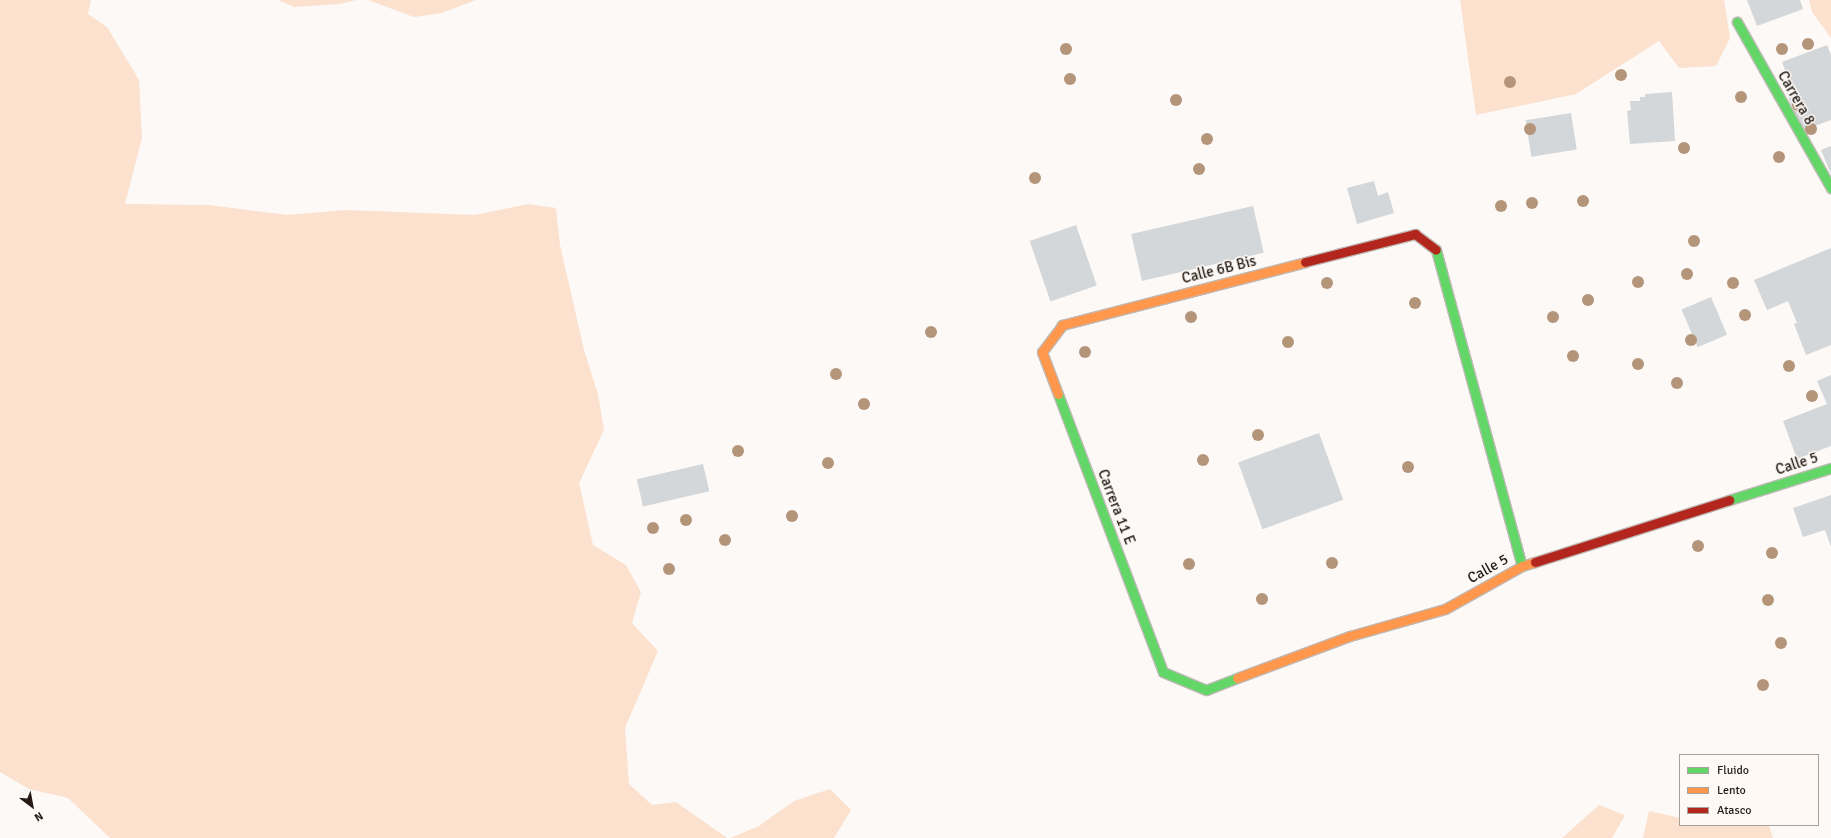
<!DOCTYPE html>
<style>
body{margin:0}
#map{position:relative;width:1831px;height:838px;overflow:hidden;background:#fcf9f7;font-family:Signika,sans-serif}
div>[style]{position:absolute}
.green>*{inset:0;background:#fbe1ce}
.building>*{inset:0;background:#d3d7d9;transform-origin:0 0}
.roads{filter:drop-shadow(1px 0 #c0bab6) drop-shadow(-1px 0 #c0bab6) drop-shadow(0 1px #c0bab6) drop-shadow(0 -1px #c0bab6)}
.fast>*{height:9px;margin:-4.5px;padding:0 4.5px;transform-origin:4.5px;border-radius:4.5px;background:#63d668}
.slow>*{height:9px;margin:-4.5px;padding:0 4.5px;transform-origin:4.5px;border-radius:4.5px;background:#ff974d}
.jam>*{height:9px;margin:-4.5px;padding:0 4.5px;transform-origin:4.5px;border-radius:4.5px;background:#b3261e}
.trees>*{width:12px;height:12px;margin:-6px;border-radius:50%;background:#b49579}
span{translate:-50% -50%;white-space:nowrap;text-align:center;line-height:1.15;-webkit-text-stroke:3px #fef9f5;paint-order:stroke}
.street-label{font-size:15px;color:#251b14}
.legend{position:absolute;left:1679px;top:754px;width:140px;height:72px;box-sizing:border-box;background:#fef9f5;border:1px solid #a7a09b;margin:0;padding:5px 7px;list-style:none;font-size:12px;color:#251b14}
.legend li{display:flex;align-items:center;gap:8px;height:20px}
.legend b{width:20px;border:1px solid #a7a09b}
.north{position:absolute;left:12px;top:786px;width:40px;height:40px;-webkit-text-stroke:3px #fef9f5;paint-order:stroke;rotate:148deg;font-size:11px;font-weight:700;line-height:16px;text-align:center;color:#251b14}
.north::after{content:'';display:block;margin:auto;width:14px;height:18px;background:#251b14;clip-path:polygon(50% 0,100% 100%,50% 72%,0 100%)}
</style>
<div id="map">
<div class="green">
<div style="clip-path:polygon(0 0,91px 0,88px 14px,107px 27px,139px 80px,142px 138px,125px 204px,208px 205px,287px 215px,345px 210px,475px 215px,528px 204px,556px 208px,560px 245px,584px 350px,598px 394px,604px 430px,579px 483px,593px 545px,626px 565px,641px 592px,632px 623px,658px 651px,625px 728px,629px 784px,652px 805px,676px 802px,727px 838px,110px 838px,68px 798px,29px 789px,0 772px)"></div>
<div style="clip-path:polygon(278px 0,356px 0,339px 4px,295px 7px)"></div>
<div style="clip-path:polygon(368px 0,476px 0,442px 13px,414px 17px)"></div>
<div style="clip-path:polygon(1460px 0,1724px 0,1730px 38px,1716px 66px,1679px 68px,1659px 41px,1576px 94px,1476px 115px)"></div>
<div style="clip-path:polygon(1809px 0,1831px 0,1831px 38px,1812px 12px)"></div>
<div style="clip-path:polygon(830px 789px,851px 810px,834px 838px,730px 838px,759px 826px,794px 801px)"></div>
<div style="clip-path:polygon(1599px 805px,1625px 815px,1612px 838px,1562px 838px)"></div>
<div style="clip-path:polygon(1649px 811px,1680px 818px,1680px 825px,1769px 825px,1773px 838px,1643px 838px)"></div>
</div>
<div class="building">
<div style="clip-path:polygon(1747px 0,1800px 0,1803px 9px,1757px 26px)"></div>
<div style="clip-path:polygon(1827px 45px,1831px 55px,1831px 120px,1801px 131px,1787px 94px,1793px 92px,1782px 62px)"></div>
<div style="clip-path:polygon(1672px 92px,1675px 141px,1630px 144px,1627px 111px,1631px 110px,1630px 101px,1640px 101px,1640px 97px,1645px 97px,1645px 94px)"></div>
<div style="left:1571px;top:113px;width:37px;height:46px;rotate:81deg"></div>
<div style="clip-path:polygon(1831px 146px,1831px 174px,1821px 150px)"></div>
<div style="clip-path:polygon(1374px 181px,1378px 196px,1388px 192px,1394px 213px,1357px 224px,1347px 188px)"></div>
<div style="left:1253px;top:206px;width:48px;height:125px;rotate:77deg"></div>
<div style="left:1076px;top:225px;width:64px;height:49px;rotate:71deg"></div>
<div style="clip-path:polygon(1831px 248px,1831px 345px,1806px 355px,1794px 324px,1797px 323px,1788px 301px,1767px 310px,1754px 280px)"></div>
<div style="left:1711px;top:297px;width:41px;height:32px;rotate:67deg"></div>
<div style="clip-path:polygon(1831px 375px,1831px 446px,1797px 459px,1783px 421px,1827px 404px,1817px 381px)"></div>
<div style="left:1319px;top:433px;width:71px;height:86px;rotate:70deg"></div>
<div style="left:703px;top:464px;width:28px;height:68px;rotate:77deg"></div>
<div style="clip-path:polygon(1831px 495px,1831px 547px,1825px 530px,1803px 537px,1793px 508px)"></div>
</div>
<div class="roads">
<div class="fast">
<div style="left:1737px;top:22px;width:191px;rotate:60.5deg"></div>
<div style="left:1436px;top:250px;width:327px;rotate:74.8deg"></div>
<div style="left:1058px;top:394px;width:297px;rotate:69.3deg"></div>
<div style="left:1163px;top:672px;width:47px;rotate:22.7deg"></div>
<div style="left:1206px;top:690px;width:33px;rotate:-21deg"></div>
<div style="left:1729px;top:500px;width:107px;rotate:-17.4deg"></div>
</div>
<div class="slow">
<div style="left:1058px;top:394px;width:45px;rotate:-110.9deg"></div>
<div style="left:1042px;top:352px;width:34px;rotate:-53deg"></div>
<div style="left:1062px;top:325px;width:251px;rotate:-14.5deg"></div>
<div style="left:1237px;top:678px;width:121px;rotate:-20.4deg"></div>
<div style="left:1350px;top:636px;width:99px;rotate:-15.9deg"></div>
<div style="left:1445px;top:609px;width:88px;rotate:-29.2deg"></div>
<div style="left:1522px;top:566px;width:14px;rotate:-17deg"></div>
</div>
<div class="jam">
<div style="left:1305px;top:262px;width:114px;rotate:-14.3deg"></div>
<div style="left:1415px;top:234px;width:26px;rotate:37deg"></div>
<div style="left:1535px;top:562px;width:204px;rotate:-17.7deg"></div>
</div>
</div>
<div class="trees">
<div style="left:1808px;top:44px"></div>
<div style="left:1066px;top:49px"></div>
<div style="left:1782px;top:49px"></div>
<div style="left:1621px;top:75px"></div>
<div style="left:1070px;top:79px"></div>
<div style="left:1510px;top:82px"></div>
<div style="left:1741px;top:97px"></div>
<div style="left:1176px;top:100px"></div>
<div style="left:1798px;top:105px"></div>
<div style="left:1530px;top:129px"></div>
<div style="left:1811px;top:129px"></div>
<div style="left:1207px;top:139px"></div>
<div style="left:1684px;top:148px"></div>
<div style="left:1779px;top:157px"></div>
<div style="left:1199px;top:169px"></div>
<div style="left:1035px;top:178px"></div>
<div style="left:1583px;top:201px"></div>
<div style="left:1532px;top:203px"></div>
<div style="left:1501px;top:206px"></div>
<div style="left:1694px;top:241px"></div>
<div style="left:1687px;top:274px"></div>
<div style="left:1638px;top:282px"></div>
<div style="left:1327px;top:283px"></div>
<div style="left:1733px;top:283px"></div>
<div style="left:1588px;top:300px"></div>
<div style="left:1415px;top:303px"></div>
<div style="left:1745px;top:315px"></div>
<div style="left:1191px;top:317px"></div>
<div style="left:1553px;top:317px"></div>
<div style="left:931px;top:332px"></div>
<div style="left:1691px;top:340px"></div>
<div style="left:1288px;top:342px"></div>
<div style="left:1085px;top:352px"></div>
<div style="left:1573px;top:356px"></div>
<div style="left:1638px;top:364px"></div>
<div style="left:1789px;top:366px"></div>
<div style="left:836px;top:374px"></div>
<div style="left:1677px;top:383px"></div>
<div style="left:1812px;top:396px"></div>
<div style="left:864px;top:404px"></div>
<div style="left:1258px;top:435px"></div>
<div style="left:738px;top:451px"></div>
<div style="left:1203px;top:460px"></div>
<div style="left:828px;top:463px"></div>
<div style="left:1408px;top:467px"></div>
<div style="left:792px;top:516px"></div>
<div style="left:686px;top:520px"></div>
<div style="left:653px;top:528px"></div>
<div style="left:725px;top:540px"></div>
<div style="left:1698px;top:546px"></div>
<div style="left:1772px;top:553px"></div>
<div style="left:1332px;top:563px"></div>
<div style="left:1189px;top:564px"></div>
<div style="left:669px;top:569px"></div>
<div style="left:1262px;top:599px"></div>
<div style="left:1768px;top:600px"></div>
<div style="left:1781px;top:643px"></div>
<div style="left:1763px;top:685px"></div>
</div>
<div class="street-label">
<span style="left:1796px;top:98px;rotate:60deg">Carrera 8</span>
<span style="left:1219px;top:270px;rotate:-14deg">Calle 6B Bis</span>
<span style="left:1797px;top:464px;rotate:-18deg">Calle 5</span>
<span style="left:1116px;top:507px;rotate:69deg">Carrera 11 E</span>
<span style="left:1488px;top:569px;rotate:-29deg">Calle 5</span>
</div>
<ul class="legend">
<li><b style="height:5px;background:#63d668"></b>Fluido</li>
<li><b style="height:5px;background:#ff974d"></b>Lento</li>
<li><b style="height:5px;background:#b3261e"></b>Atasco</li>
</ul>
<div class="north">N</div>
</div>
